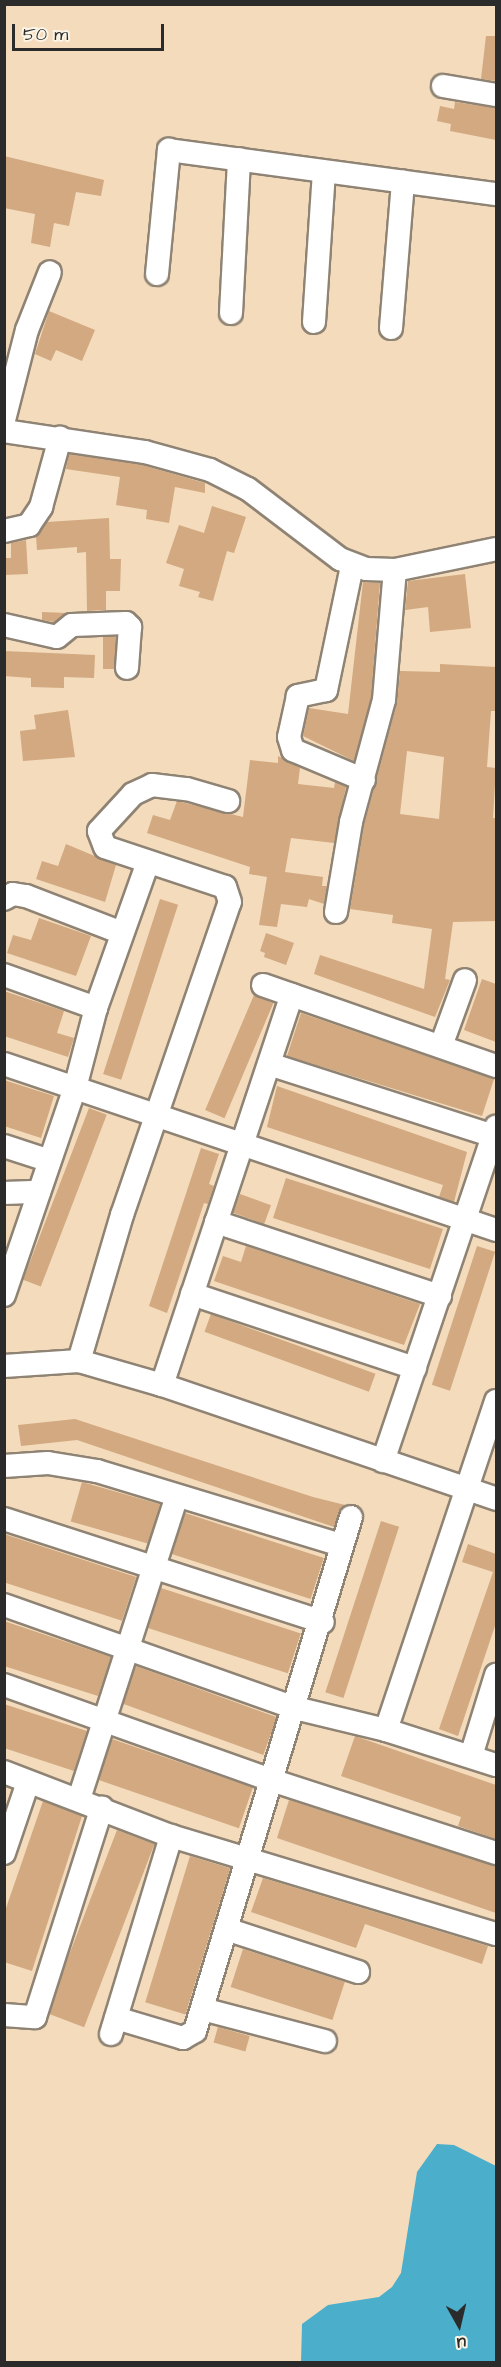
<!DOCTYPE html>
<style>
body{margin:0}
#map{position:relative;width:501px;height:2367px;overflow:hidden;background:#f3dbbc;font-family:"Architects Daughter",sans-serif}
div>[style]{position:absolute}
.water>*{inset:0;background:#4baeca}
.building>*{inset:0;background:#d2a980;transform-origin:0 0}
.roads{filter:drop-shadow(2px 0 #8f8374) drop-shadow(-2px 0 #8f8374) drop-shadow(0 2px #8f8374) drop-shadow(0 -2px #8f8374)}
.street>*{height:22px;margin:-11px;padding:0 11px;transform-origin:11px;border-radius:11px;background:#fff}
span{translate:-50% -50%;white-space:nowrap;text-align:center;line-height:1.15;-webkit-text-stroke:5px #fcf5e5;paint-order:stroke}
.frame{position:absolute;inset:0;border:6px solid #2b2b2b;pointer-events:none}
.north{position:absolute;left:429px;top:2295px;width:60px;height:60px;-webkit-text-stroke:4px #fcf5e5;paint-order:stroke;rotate:172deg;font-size:16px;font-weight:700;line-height:24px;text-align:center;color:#2b2b2b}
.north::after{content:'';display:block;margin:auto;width:21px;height:27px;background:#2b2b2b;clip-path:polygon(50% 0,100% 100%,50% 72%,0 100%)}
.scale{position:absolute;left:12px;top:24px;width:152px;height:27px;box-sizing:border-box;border:3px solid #2b2b2b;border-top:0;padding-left:8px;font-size:18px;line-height:21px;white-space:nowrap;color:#2b2b2b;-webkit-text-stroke:4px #fcf5e5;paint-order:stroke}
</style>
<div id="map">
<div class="water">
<div style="clip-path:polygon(437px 2144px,454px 2145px,496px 2166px,496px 2362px,301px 2362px,302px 2324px,328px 2305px,379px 2297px,392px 2287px,401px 2273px,417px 2172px)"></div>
</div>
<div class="building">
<div style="clip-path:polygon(486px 36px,496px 36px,496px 81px,481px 79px)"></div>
<div style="clip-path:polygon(455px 102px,496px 108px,496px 140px,450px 131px,451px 124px,437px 121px,440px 106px,454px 109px)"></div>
<div style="clip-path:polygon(4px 156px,104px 180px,101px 196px,76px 192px,69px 226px,54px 223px,50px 247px,31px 243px,35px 214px,4px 208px)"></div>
<div style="clip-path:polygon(49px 311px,95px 330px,82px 361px,56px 350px,51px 361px,35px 354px)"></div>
<div style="clip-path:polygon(69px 454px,142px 465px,205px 483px,205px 493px,175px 487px,169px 523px,146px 519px,147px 510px,116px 505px,120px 477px,66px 469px)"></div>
<div style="clip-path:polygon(212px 506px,246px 517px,234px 553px,227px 551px,213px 601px,198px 597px,200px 592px,179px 586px,184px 569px,166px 563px,179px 525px,204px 533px)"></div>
<div style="clip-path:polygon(109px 518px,110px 559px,121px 559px,120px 591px,106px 591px,106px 610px,87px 611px,86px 552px,77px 553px,77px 547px,37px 550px,36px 536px,47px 522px)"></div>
<div style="clip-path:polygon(26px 540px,28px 574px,4px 575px,4px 558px,11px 558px,11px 543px)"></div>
<div style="clip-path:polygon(465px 574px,471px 628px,430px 632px,428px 607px,405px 610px,408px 581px)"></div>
<div style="clip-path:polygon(363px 582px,380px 583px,371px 698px,354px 761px,303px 736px,309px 708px,348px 714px)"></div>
<div style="clip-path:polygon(42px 612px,67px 613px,54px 622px,42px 620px)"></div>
<div style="left:103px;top:637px;width:13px;height:32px"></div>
<div style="clip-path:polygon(4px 651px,95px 655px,94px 678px,64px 677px,64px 688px,31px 687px,31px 678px,4px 676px)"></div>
<div style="clip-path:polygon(evenodd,440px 664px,496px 667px,496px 711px,491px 711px,487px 767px,496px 768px,493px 818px,496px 818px,496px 921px,453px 922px,445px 979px,450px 980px,435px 1017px,314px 974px,320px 955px,424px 989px,432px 929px,392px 923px,393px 915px,350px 909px,364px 825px,397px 703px,400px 671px,440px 672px,440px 664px,407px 751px,444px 757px,439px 819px,400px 814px,407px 751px)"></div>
<div style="clip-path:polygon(68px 710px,75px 757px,23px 761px,20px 731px,36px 729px,34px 715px)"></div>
<div style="clip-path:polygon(278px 756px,300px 768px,298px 784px,334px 788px,335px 782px,346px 787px,334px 843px,291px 838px,285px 872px,323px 877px,322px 886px,327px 886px,324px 904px,309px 899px,307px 907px,281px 904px,277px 927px,259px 925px,267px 877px,249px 874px,250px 867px,147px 833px,153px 815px,170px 820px,177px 801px,243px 817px,250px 760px,278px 763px)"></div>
<div style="clip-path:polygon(66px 844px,116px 865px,105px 902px,36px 879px,42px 861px,58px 866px)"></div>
<div style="left:160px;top:899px;width:19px;height:184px;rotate:18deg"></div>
<div style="clip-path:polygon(39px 918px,91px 936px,76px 976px,7px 953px,13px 935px,31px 940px)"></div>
<div style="clip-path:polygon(266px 933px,294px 943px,286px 965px,264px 957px,265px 953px,260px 951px)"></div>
<div style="clip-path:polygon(482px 979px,496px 984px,496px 1042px,464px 1030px)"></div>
<div style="clip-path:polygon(4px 991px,64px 1011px,57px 1033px,74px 1038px,68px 1057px,4px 1036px)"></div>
<div style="left:254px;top:995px;width:21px;height:125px;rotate:23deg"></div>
<div style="clip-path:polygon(301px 1013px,494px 1079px,482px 1116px,287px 1056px)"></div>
<div style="clip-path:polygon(4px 1080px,54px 1096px,41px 1138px,4px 1126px)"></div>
<div style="clip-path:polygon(277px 1086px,467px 1152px,454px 1202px,439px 1197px,443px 1185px,267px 1127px)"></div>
<div style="left:89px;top:1108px;width:19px;height:184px;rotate:21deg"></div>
<div style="clip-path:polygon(201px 1148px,219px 1154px,209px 1184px,214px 1186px,208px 1204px,204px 1203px,167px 1313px,149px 1306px)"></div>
<div style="left:286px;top:1178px;width:165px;height:42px;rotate:18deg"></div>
<div style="left:240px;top:1194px;width:33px;height:20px;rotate:20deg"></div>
<div style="clip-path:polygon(246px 1246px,420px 1304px,404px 1345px,214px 1281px,223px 1256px,241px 1262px)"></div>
<div style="left:477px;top:1246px;width:19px;height:146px;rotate:18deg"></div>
<div style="left:211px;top:1314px;width:175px;height:19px;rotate:20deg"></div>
<div style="clip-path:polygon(75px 1419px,313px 1497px,345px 1505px,334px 1527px,77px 1440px,21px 1446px,18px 1425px)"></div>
<div style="left:82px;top:1482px;width:81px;height:41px;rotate:16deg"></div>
<div style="left:185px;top:1513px;width:146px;height:43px;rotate:18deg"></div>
<div style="left:381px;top:1521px;width:19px;height:180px;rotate:18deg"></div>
<div style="left:4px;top:1534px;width:139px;height:46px;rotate:18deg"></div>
<div style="clip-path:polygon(468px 1544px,496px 1554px,496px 1623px,458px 1736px,439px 1729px,493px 1572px,462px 1562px)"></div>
<div style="left:161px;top:1588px;width:147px;height:42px;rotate:18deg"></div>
<div style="clip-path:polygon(4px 1621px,111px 1657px,98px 1696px,4px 1666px)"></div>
<div style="left:136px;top:1666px;width:150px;height:40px;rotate:20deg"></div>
<div style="clip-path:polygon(4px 1704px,87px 1731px,74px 1771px,4px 1748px)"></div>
<div style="clip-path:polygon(355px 1736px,496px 1785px,496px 1839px,458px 1826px,461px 1817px,341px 1776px)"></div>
<div style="left:112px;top:1739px;width:149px;height:43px;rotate:19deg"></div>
<div style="clip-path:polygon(289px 1800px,496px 1866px,496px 1913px,277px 1838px)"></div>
<div style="clip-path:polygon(43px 1801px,82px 1816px,32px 1971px,4px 1962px,4px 1914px)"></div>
<div style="left:117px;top:1830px;width:40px;height:196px;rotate:21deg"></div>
<div style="left:190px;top:1856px;width:42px;height:153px;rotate:17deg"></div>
<div style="clip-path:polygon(263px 1878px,488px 1946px,482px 1964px,365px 1924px,356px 1948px,251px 1912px)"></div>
<div style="left:243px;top:1949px;width:107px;height:40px;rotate:18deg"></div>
<div style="left:218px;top:2027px;width:33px;height:16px;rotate:16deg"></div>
</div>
<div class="roads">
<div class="street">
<div style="left:443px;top:86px;width:54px;rotate:9.6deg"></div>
<div style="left:157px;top:274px;width:125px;rotate:-84.5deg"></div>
<div style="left:169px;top:150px;width:330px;rotate:7.7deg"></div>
<div style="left:231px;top:313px;width:154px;rotate:-87deg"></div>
<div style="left:314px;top:322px;width:150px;rotate:-86.2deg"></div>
<div style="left:391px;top:328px;width:147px;rotate:-85.3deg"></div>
<div style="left:4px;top:420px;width:93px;rotate:-75.7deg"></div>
<div style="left:27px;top:330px;width:62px;rotate:-68.4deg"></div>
<div style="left:4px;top:431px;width:143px;rotate:8.5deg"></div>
<div style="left:145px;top:452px;width:67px;rotate:15.5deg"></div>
<div style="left:210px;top:470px;width:42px;rotate:26.6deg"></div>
<div style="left:248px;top:489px;width:116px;rotate:37.3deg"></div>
<div style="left:340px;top:559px;width:28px;rotate:21deg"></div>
<div style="left:366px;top:569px;width:29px;rotate:2deg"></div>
<div style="left:395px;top:570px;width:103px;rotate:-11.7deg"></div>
<div style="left:4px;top:531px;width:26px;rotate:-13deg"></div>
<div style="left:29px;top:525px;width:22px;rotate:-56deg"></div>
<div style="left:41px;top:507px;width:72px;rotate:-74.6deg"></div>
<div style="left:352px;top:566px;width:127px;rotate:101.8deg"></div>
<div style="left:326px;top:690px;width:29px;rotate:168deg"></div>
<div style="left:298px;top:696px;width:42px;rotate:102.4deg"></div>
<div style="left:289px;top:737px;width:14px;rotate:73deg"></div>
<div style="left:293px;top:750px;width:77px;rotate:22.9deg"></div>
<div style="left:4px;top:625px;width:54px;rotate:12.8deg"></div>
<div style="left:57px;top:637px;width:19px;rotate:-39deg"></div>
<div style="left:72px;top:625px;width:54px;rotate:-2.1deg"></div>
<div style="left:126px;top:623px;width:6px;rotate:45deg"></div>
<div style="left:130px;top:627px;width:41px;rotate:94.2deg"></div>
<div style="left:4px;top:899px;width:10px;rotate:-29deg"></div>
<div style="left:13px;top:894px;width:13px;rotate:9deg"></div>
<div style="left:26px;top:896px;width:103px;rotate:21.1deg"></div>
<div style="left:336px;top:912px;width:91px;rotate:-80.5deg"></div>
<div style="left:351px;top:822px;width:126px;rotate:-74.9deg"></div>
<div style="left:384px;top:700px;width:130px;rotate:-85.2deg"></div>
<div style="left:4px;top:975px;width:98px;rotate:19.7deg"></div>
<div style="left:263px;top:985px;width:247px;rotate:19.2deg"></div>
<div style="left:441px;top:1046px;width:70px;rotate:-70deg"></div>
<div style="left:4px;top:1064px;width:519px;rotate:18.64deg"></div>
<div style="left:269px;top:1064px;width:235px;rotate:17.8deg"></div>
<div style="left:4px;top:1146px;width:48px;rotate:18.1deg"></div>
<div style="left:4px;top:1193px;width:35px;rotate:-2deg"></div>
<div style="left:216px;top:1222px;width:236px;rotate:18.3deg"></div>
<div style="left:192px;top:1294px;width:235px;rotate:18.4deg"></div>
<div style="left:4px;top:1295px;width:219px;rotate:-71.1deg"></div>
<div style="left:75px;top:1088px;width:83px;rotate:-75.3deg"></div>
<div style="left:96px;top:1008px;width:155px;rotate:-70.4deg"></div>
<div style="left:79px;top:1361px;width:152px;rotate:-73.6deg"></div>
<div style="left:122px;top:1215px;width:331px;rotate:-71deg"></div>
<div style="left:230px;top:902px;width:16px;rotate:-108deg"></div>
<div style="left:225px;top:887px;width:126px;rotate:-161.6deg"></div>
<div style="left:105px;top:847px;width:17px;rotate:-111deg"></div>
<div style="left:99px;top:831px;width:50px;rotate:-47.4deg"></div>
<div style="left:133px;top:794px;width:21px;rotate:-25deg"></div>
<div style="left:152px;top:785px;width:35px;rotate:7deg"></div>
<div style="left:187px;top:789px;width:43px;rotate:16.3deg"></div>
<div style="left:4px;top:1366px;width:75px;rotate:-3.8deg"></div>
<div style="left:79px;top:1361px;width:86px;rotate:16.1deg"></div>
<div style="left:162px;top:1385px;width:353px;rotate:18.8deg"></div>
<div style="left:162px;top:1385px;width:411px;rotate:-71.6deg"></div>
<div style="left:383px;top:1461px;width:353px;rotate:-71.3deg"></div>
<div style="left:4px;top:1466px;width:44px;rotate:-3.9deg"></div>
<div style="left:48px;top:1463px;width:50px;rotate:9.3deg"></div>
<div style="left:97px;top:1471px;width:254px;rotate:16.9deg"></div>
<div style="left:4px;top:1519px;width:335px;rotate:17.9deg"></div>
<div style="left:4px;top:1605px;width:309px;rotate:19.5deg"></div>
<div style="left:295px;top:1708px;width:94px;rotate:13.6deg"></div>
<div style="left:386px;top:1730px;width:115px;rotate:17.7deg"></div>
<div style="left:4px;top:1685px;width:283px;rotate:19.6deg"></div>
<div style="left:271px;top:1780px;width:237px;rotate:18deg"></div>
<div style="left:386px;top:1730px;width:347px;rotate:-71.5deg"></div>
<div style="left:471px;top:1756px;width:85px;rotate:-72.8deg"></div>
<div style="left:4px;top:1772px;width:179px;rotate:21deg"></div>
<div style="left:171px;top:1836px;width:339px;rotate:16.8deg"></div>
<div style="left:79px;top:1799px;width:316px;rotate:-72.1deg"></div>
<div style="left:4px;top:1853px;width:75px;rotate:-71.3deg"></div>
<div style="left:226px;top:1929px;width:139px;rotate:18deg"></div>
<div style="left:202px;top:2009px;width:127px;rotate:14.6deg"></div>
<div style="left:4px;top:2015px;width:31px;rotate:4deg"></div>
<div style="left:35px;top:2017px;width:220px;rotate:-72.3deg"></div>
<div style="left:116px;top:2018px;width:70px;rotate:16.6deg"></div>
<div style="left:183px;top:2038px;width:14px;rotate:-30deg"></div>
<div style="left:195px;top:2031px;width:537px;rotate:-73.12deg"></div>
<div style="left:111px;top:2034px;width:207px;rotate:-73.1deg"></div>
</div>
</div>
<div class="frame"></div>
<div class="north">U</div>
<div class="scale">50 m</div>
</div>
